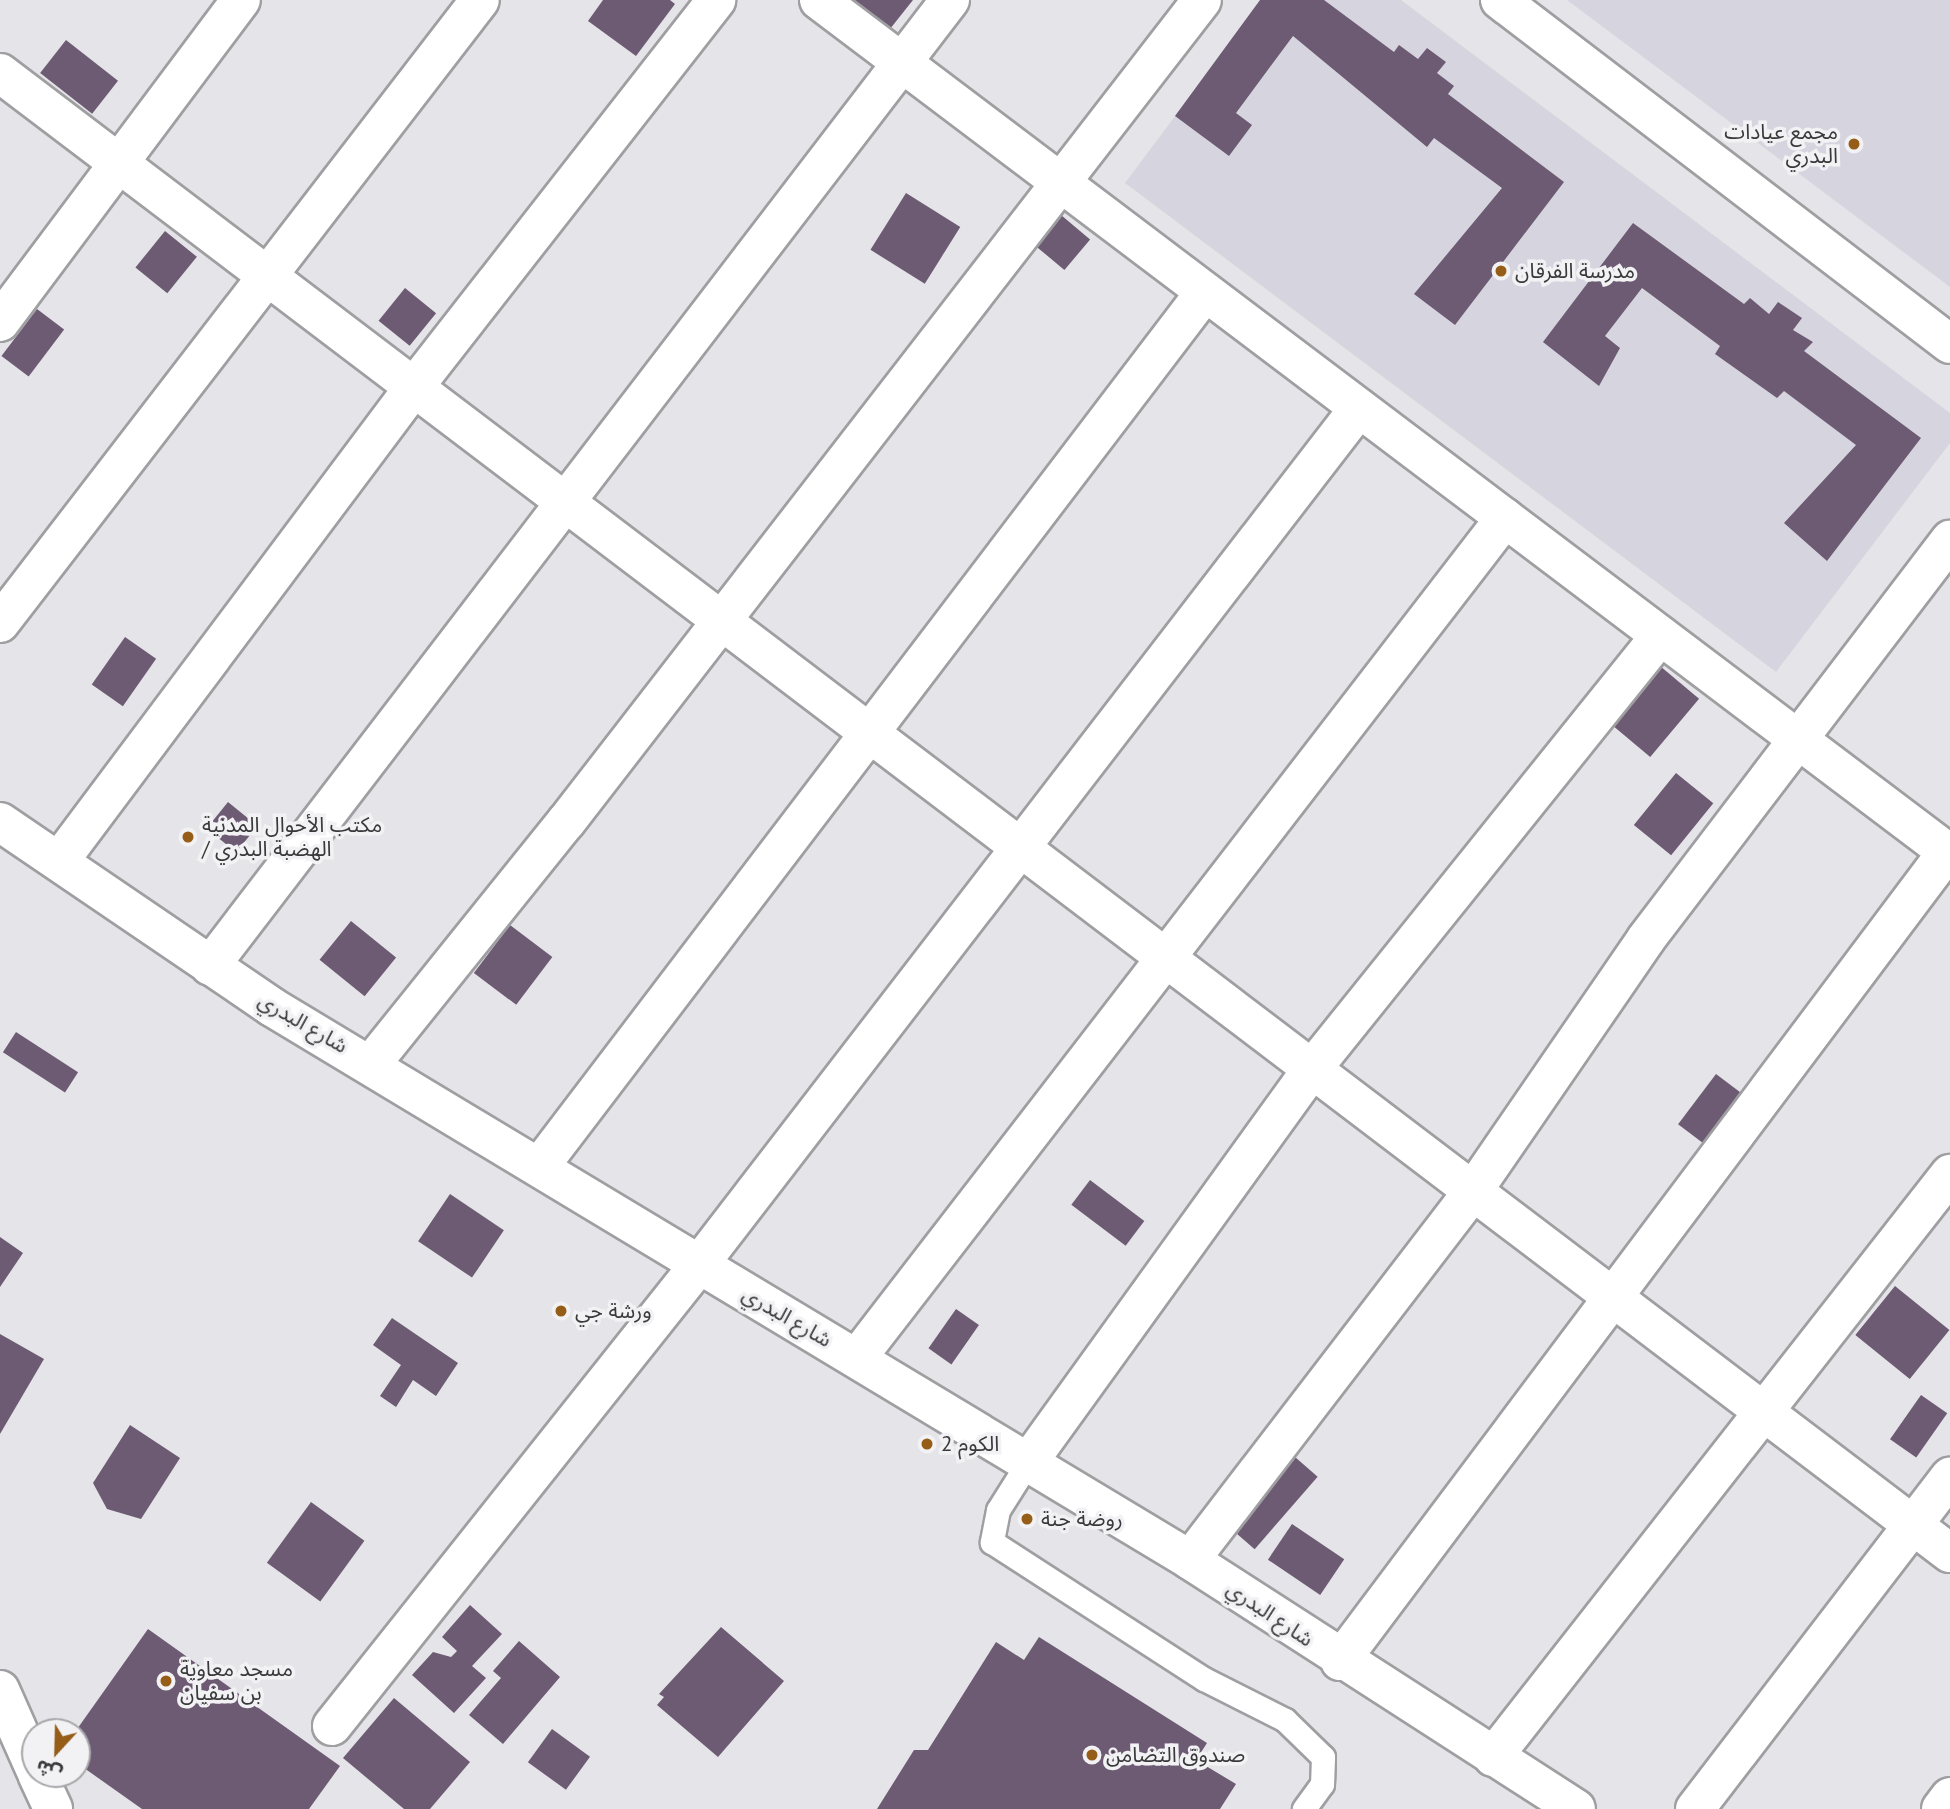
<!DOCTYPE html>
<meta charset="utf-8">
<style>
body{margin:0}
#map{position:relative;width:1950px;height:1809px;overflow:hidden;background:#e5e4e8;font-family:"PT Sans","Noto Sans Arabic",sans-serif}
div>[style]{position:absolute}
.built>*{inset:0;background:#d6d5df}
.building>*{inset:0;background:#6c5b72;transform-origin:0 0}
.roads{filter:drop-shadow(2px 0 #9f9fa2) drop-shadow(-2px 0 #9f9fa2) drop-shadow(0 2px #9f9fa2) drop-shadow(0 -2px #9f9fa2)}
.lane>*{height:23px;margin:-11.5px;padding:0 11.5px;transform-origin:11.5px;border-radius:11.5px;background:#fff}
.street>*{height:38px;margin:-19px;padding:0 19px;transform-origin:19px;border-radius:19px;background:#fff}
.secondary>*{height:38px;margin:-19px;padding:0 19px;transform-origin:19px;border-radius:19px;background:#fff}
.dots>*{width:19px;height:19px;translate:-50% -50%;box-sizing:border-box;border:4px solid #f2f2f5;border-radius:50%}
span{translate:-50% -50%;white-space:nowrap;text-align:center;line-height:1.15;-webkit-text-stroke:7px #f2f2f5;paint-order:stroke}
.poi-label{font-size:21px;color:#39393b}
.right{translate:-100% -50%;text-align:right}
.left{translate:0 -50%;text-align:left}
.street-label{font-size:21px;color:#39393b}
.north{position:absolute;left:21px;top:1718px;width:70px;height:70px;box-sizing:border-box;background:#f2f2f5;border:2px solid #a8a8ab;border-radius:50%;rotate:202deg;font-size:19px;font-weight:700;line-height:28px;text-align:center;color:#39393b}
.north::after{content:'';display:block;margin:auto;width:24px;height:32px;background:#955d18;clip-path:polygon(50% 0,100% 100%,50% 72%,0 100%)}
</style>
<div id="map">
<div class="built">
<div style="clip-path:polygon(1262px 0,1401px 0,1950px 413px,1950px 443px,1776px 672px,1125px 183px)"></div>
<div style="clip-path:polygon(1567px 0,1950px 0,1950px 287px)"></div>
</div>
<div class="building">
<div style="clip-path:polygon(603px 0,670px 0,675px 4px,636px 56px,588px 21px)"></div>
<div style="clip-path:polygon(843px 0,913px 0,886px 34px)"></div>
<div style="clip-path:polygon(1260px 0,1324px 0,1394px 52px,1399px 45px,1418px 59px,1427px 48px,1446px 62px,1437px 73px,1454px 86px,1448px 94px,1564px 182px,1455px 325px,1414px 294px,1502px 188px,1434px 138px,1427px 147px,1293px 36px,1236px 113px,1252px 125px,1229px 156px,1175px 116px)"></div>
<div style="left:66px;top:40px;width:66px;height:42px;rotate:38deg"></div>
<div style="left:906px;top:193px;width:64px;height:67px;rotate:32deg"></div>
<div style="left:1061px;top:215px;width:38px;height:40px;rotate:40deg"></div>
<div style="clip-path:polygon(1633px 223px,1744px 304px,1750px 298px,1769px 314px,1778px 302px,1802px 318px,1793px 330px,1813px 342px,1804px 351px,1921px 438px,1827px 561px,1784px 523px,1856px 445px,1784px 391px,1777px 398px,1715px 354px,1720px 346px,1642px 288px,1605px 336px,1620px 348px,1599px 386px,1543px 342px)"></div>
<div style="left:165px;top:231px;width:41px;height:47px;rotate:39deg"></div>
<div style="left:405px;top:288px;width:40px;height:42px;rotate:39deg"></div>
<div style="left:37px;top:309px;width:34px;height:59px;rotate:37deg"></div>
<div style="left:125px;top:637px;width:38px;height:58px;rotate:35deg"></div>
<div style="left:1660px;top:666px;width:51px;height:76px;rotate:40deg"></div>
<div style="left:1676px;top:773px;width:48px;height:67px;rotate:39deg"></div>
<div style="left:228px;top:802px;width:38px;height:34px;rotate:39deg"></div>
<div style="left:351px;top:921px;width:58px;height:50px;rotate:39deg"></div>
<div style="left:510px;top:925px;width:53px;height:60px;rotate:37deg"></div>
<div style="left:16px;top:1032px;width:74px;height:24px;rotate:33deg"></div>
<div style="left:1716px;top:1074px;width:34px;height:63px;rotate:37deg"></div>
<div style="left:1090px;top:1180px;width:68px;height:31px;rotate:37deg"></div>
<div style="left:450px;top:1194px;width:65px;height:57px;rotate:34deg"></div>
<div style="clip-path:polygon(0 1237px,23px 1253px,0 1287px)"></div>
<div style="left:1895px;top:1286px;width:70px;height:63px;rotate:39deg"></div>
<div style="left:956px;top:1309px;width:28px;height:48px;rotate:35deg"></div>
<div style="clip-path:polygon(392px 1318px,458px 1363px,436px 1396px,413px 1380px,396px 1407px,380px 1396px,401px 1365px,373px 1345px)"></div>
<div style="clip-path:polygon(0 1334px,44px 1359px,0 1434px)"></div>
<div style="left:1921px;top:1395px;width:32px;height:54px;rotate:35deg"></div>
<div style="clip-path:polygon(130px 1425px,180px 1458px,141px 1519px,107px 1509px,93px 1483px)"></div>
<div style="left:1295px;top:1457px;width:30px;height:96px;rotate:41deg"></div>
<div style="left:311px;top:1502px;width:66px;height:75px;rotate:36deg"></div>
<div style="left:1292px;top:1524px;width:63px;height:43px;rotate:34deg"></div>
<div style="clip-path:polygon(470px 1605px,502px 1634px,472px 1666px,486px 1678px,454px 1713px,412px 1675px,433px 1652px,451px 1657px,457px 1651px,442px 1637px)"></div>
<div style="clip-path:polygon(721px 1627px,784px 1681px,718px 1757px,657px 1705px,664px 1697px,659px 1694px)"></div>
<div style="clip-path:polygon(148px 1629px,340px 1766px,309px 1809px,142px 1809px,77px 1763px,75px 1732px)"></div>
<div style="clip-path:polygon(1039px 1637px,1207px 1743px,1196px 1760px,1236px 1784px,1220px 1809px,877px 1809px,914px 1750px,928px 1750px,996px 1642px,1024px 1660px)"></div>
<div style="clip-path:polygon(519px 1641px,560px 1677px,503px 1744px,469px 1715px,501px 1678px,493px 1671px)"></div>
<div style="clip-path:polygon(394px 1698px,470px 1762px,430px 1809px,404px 1809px,343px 1758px)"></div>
<div style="left:552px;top:1729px;width:47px;height:41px;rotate:36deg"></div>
</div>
<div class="roads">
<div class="lane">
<div style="left:1027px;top:1464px;width:54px;rotate:122.2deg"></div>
<div style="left:998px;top:1510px;width:33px;rotate:101deg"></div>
<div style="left:992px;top:1542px;width:252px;rotate:32.9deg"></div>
<div style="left:1204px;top:1679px;width:91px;rotate:26.8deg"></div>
<div style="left:1285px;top:1720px;width:53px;rotate:44.2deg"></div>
<div style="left:1323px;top:1757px;width:27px;rotate:92deg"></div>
<div style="left:1322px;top:1784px;width:31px;rotate:126deg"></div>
</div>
<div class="street">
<div style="left:819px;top:0;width:1417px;rotate:37.06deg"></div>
<div style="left:1500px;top:0;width:566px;rotate:37.4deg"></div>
<div style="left:0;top:73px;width:2448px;rotate:37.2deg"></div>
<div style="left:0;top:322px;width:402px;rotate:-53.2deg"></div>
<div style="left:0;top:623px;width:786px;rotate:-52.39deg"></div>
<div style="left:60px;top:860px;width:591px;rotate:-53.19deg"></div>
<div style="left:414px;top:387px;width:491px;rotate:-52deg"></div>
<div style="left:210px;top:966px;width:1217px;rotate:-52.55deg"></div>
<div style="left:372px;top:1063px;width:309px;rotate:-51.2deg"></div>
<div style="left:566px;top:822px;width:1039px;rotate:-52.27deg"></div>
<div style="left:540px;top:1166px;width:1098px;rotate:-52.73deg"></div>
<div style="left:857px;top:1358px;width:1061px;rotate:-52.35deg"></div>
<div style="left:1027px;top:1464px;width:487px;rotate:-54.2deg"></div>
<div style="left:1312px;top:1069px;width:556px;rotate:-51.21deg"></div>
<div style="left:1190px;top:1560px;width:465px;rotate:-52.5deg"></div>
<div style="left:1473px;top:1191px;width:306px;rotate:-55.5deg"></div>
<div style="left:1646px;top:939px;width:502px;rotate:-52.7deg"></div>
<div style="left:1340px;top:1661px;width:1011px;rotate:-53.12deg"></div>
<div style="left:0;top:1690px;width:86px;rotate:66.1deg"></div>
<div style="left:332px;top:1726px;width:588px;rotate:-51.49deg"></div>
<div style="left:698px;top:1266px;width:1083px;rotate:-52.39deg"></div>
<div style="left:1493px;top:1757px;width:741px;rotate:-51.91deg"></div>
<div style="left:37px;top:1774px;width:38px;rotate:65deg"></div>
<div style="left:1695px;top:1809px;width:419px;rotate:-52.5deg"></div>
<div style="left:1941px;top:1809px;width:15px;rotate:-53deg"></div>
</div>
<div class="secondary">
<div style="left:0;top:822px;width:329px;rotate:34.2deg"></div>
<div style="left:272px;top:1007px;width:1072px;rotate:31.06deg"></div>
<div style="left:1190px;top:1560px;width:459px;rotate:32.8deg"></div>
</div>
</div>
<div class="dots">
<div style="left:1854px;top:144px;background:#955d18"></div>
<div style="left:1501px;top:271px;background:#955d18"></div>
<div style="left:188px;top:837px;background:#955d18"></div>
<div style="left:561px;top:1311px;background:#955d18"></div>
<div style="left:927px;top:1444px;background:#955d18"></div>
<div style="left:1027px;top:1519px;background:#955d18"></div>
<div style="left:166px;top:1681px;background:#955d18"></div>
<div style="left:1092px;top:1755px;background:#955d18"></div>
</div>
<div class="poi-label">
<span class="right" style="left:1838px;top:144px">مجمع عيادات<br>البدري</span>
<span class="left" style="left:1515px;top:271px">مدرسة الفرقان</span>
<span class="left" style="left:202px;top:837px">مكتب الأحوال المدنية<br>/ الهضبة البدري</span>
<span class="left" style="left:575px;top:1311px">ورشة جي</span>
<span class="left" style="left:941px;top:1444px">الكوم 2</span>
<span class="left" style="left:1041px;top:1519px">روضة جنة</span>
<span class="left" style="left:180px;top:1681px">مسجد معاوية<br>بن سفيان</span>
<span class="left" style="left:1106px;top:1755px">صندوق التضامن</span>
</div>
<div class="street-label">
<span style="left:303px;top:1023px;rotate:30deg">شارع البدري</span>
<span style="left:787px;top:1317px;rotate:30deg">شارع البدري</span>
<span style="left:1270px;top:1614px;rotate:34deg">شارع البدري</span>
</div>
<div class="north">ش</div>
</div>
